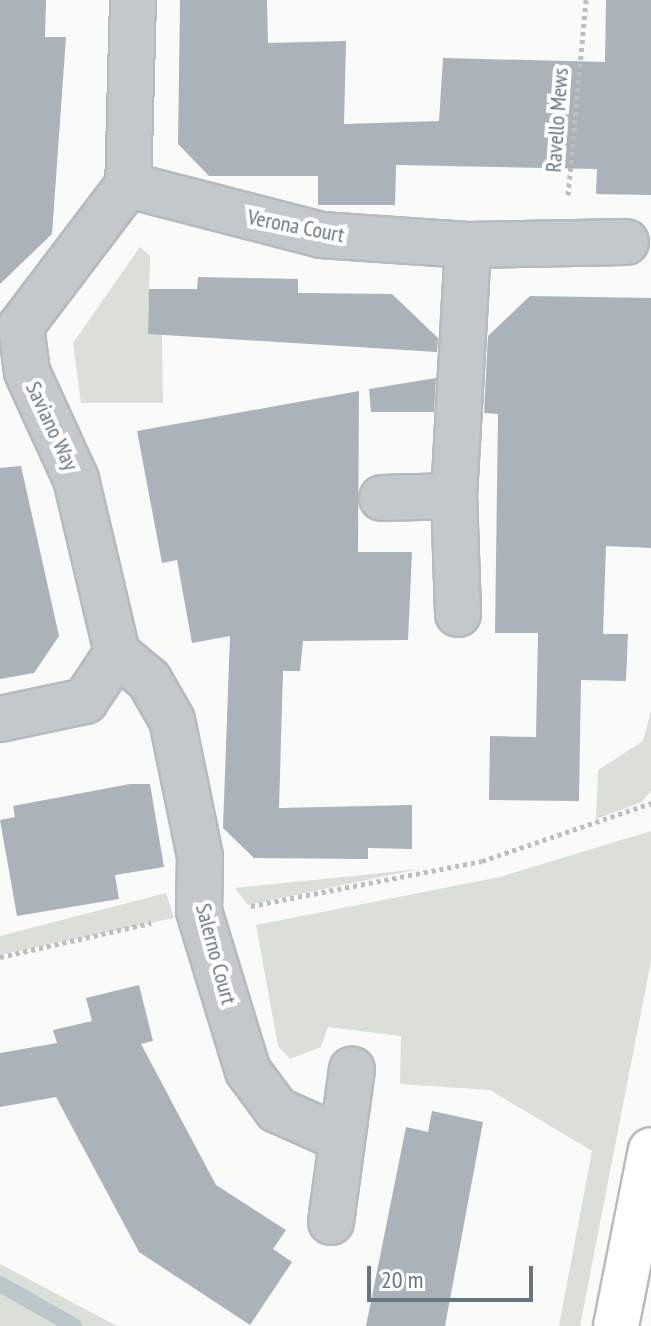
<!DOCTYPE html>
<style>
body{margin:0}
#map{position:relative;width:651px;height:1326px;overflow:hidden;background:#fafaf8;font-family:"PT Sans Narrow",sans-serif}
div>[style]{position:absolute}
.green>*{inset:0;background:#dadfd7}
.stream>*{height:16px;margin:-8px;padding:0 8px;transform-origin:8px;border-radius:8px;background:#bbc7cb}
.building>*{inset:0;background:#aab3b9}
.path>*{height:5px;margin-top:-2.5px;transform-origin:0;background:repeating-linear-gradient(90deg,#bbbfc2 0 4px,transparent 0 8px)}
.roads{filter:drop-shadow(2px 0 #b5babe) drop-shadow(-2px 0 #b5babe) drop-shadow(0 2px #b5babe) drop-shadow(0 -2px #b5babe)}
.minor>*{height:44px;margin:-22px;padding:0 22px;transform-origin:22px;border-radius:22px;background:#c3c8cc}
.primary>*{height:44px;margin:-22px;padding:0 22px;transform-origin:22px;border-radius:22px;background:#fff}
span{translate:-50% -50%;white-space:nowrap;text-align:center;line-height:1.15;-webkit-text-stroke:8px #fff;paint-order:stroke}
.street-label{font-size:22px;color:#657683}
.scale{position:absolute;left:367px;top:1266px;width:166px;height:36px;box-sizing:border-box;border:4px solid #657683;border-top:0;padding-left:10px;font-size:24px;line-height:28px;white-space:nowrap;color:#657683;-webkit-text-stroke:6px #fff;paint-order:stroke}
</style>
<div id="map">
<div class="green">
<div style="clip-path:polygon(140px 247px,150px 256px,148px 333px,162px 334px,163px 403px,81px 403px,73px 343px)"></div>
<div style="clip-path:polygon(651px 711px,651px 791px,642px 802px,596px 819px,598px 770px,643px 741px)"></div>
<div style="clip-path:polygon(651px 831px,651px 961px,580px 1326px,559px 1326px,592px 1151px,490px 1090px,400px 1084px,401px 1036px,328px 1027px,321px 1047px,290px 1059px,278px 1046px,256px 925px,500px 877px)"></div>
<div style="clip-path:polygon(419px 869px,248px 905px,235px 888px,343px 877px)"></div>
<div style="clip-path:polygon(166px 893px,174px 918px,0 955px,0 936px)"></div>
<div style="clip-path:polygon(0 1264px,117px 1326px,0 1326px)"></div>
</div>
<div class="stream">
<div style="left:0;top:1284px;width:85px;rotate:29.6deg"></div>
</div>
<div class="building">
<div style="clip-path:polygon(0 0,46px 0,45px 37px,66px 37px,52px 234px,0 284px)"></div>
<div style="clip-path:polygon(180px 0,267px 0,268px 43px,346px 41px,344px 124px,439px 121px,443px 58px,605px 62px,606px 0,651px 0,651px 195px,596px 194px,597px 169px,396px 165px,395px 205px,318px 205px,318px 176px,209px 176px,178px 144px)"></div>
<div style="clip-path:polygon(198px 277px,298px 279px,298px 293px,392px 294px,438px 338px,437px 352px,148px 334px,149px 289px,197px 289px)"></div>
<div style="clip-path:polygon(530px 296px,651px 298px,651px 548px,606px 546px,603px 634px,628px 634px,626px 681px,581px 680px,579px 801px,489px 800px,490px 736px,536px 737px,538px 633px,495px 633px,498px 414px,484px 413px,488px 336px)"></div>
<div style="clip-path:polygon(436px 378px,434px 412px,371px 412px,369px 389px)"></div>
<div style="clip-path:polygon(359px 391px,358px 552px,412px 552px,408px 640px,303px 641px,300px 671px,283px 671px,279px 808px,412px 805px,412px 849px,368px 848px,368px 859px,254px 858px,223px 828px,230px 636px,192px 643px,177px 560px,162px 563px,137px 431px)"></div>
<div style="clip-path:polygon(21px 466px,59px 636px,34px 673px,0 679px,0 468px)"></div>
<div style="clip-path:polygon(130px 784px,150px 784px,164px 867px,115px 875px,119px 899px,17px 916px,0 820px,15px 817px,13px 806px)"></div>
<div style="clip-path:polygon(139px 985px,153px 1041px,141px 1044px,216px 1185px,286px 1230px,273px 1249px,292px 1262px,250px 1325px,139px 1252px,56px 1097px,0 1107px,0 1053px,57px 1043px,53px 1030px,92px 1021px,86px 998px)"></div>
<div style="clip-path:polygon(432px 1111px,483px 1122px,445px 1326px,366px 1326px,406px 1127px,428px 1132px)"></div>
</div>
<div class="path">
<div style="left:568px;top:195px;width:196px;rotate:-84.7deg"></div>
<div style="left:251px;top:906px;width:235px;rotate:-11deg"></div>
<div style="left:482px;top:861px;width:179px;rotate:-18.9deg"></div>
<div style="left:0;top:957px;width:155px;rotate:-12.7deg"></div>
</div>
<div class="roads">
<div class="minor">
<div style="left:133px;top:0;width:185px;rotate:91.5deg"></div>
<div style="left:128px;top:185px;width:177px;rotate:127.2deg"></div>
<div style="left:21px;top:326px;width:46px;rotate:82.6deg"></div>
<div style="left:27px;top:372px;width:118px;rotate:65.4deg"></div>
<div style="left:76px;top:479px;width:179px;rotate:76.7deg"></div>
<div style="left:117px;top:653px;width:42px;rotate:40.2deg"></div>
<div style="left:149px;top:680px;width:46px;rotate:60.1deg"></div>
<div style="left:172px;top:720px;width:139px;rotate:78.4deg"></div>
<div style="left:200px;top:856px;width:55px;rotate:91deg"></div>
<div style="left:199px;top:911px;width:167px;rotate:73deg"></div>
<div style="left:248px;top:1071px;width:49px;rotate:53.4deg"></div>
<div style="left:277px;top:1110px;width:69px;rotate:24deg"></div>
<div style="left:128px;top:185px;width:199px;rotate:14.5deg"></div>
<div style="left:321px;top:235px;width:147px;rotate:3.9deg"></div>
<div style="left:468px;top:245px;width:158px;rotate:-1.1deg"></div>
<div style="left:382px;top:498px;width:72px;rotate:-1.6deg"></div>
<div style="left:458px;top:614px;width:118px;rotate:-91.9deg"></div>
<div style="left:454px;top:496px;width:251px;rotate:-86.8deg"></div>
<div style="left:0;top:719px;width:87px;rotate:-12deg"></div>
<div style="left:85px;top:701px;width:58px;rotate:-56.3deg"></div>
<div style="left:331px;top:1222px;width:154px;rotate:-82.2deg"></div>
</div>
<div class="primary">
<div style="left:616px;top:1326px;width:179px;rotate:-78.8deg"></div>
</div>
</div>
<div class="street-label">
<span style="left:557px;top:120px;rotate:-86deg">Ravello Mews</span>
<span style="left:296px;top:226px;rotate:11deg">Verona Court</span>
<span style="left:52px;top:426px;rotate:65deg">Saviano Way</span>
<span style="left:216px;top:954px;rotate:75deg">Salerno Court</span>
</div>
<div class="scale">20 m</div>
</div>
